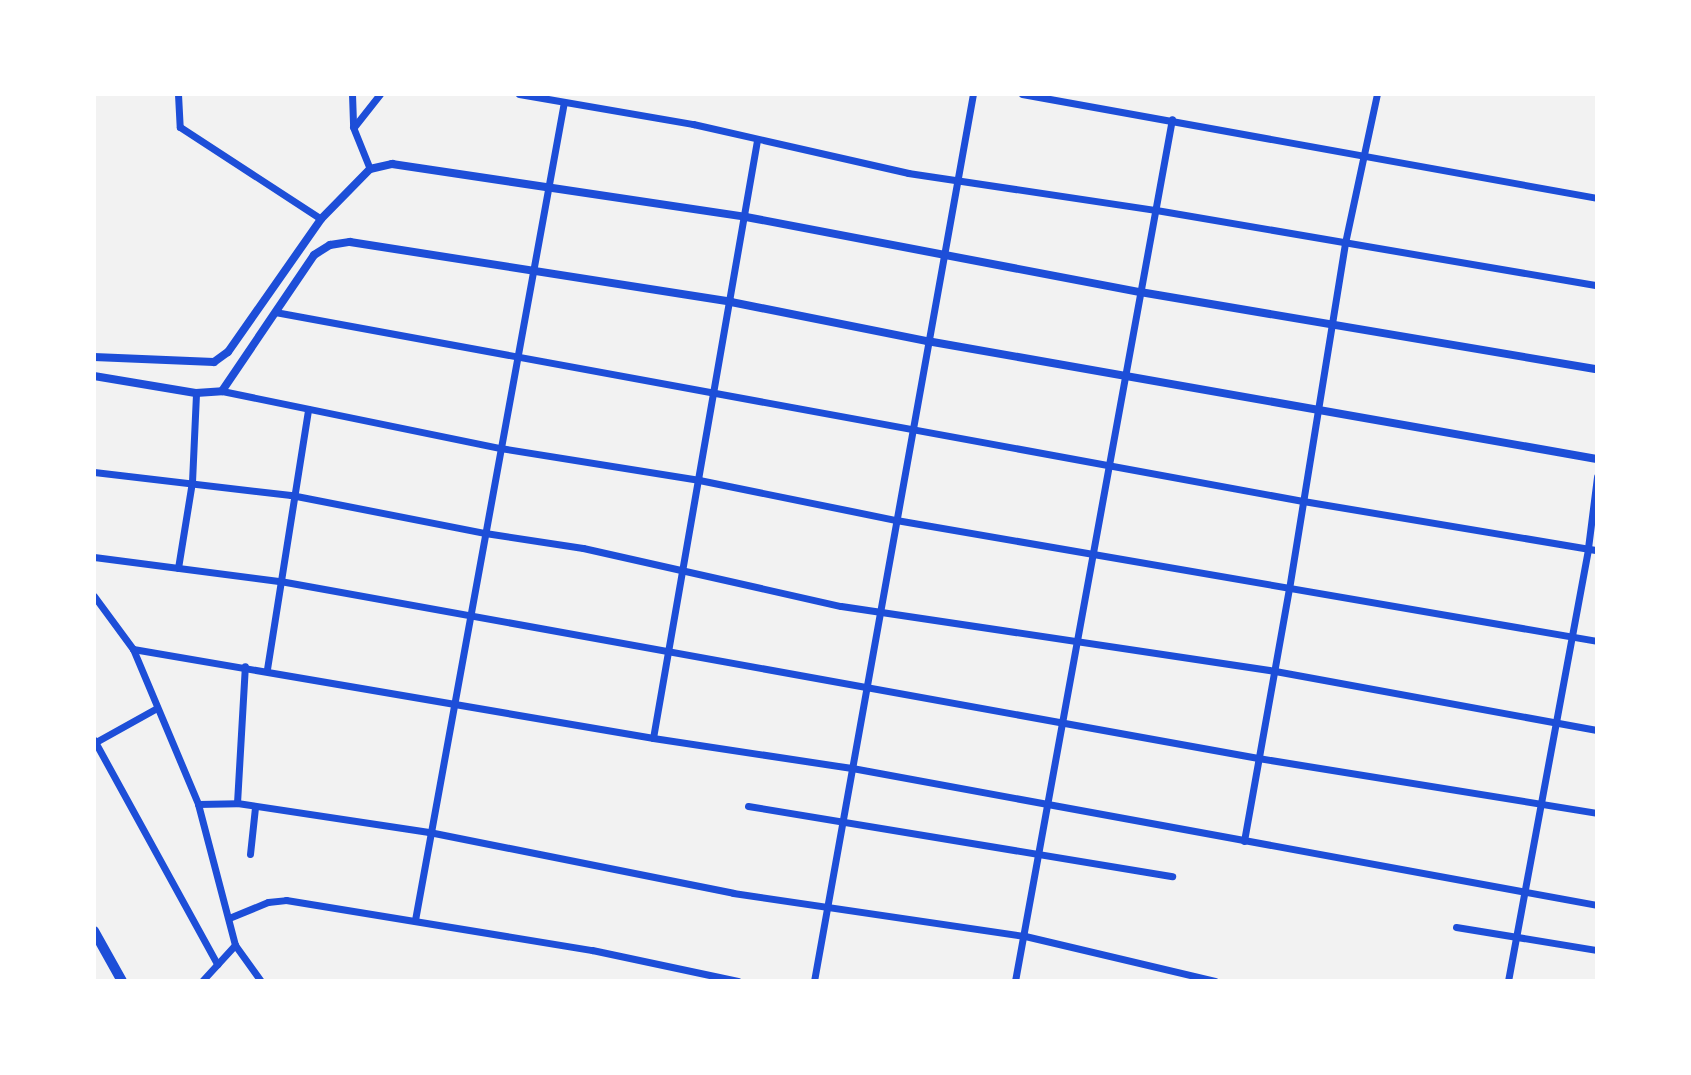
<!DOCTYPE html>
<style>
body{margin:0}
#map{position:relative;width:1691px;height:1075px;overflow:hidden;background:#f2f2f2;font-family:"PT Sans Narrow",sans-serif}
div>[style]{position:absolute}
.minor>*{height:7px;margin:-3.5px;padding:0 3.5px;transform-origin:3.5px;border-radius:3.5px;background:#1d4ed8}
.tertiary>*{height:8px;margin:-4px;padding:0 4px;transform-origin:4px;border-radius:4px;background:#1d4ed8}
.secondary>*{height:10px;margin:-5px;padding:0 5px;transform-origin:5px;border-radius:5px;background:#1d4ed8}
.rail>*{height:4px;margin:-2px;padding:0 2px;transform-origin:2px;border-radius:2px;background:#7290e2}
span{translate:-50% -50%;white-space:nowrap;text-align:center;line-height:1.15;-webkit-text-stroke:8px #fff;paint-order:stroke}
.frame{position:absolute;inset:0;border:96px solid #fff;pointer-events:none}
</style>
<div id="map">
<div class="minor">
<div style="left:178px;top:94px;width:33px;rotate:87deg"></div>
<div style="left:180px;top:127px;width:168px;rotate:33.1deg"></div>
<div style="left:352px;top:94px;width:33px;rotate:88deg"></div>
<div style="left:353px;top:127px;width:45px;rotate:68deg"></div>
<div style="left:519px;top:94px;width:177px;rotate:9.8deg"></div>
<div style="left:693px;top:124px;width:221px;rotate:12.8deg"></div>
<div style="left:908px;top:173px;width:251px;rotate:8.5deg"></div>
<div style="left:1156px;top:210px;width:447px;rotate:9.7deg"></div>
<div style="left:1022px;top:94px;width:584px;rotate:10.25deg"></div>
<div style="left:354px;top:127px;width:42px;rotate:-51.8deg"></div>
<div style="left:275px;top:312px;width:1045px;rotate:10.42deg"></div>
<div style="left:1303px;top:501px;width:298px;rotate:9.5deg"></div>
<div style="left:222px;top:391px;width:284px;rotate:11.6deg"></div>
<div style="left:500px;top:448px;width:202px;rotate:9.1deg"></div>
<div style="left:699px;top:480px;width:201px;rotate:11.5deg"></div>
<div style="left:896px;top:520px;width:711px;rotate:9.79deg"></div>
<div style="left:94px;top:472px;width:198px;rotate:6.7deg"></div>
<div style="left:291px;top:495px;width:198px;rotate:11.1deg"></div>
<div style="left:485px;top:533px;width:99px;rotate:8.7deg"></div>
<div style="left:583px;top:548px;width:264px;rotate:12.7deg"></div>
<div style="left:841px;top:606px;width:439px;rotate:8.5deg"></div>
<div style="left:1275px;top:671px;width:327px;rotate:10.4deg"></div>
<div style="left:94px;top:557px;width:188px;rotate:7.4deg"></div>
<div style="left:280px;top:581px;width:994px;rotate:10.26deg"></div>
<div style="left:1258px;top:758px;width:343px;rotate:9.2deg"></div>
<div style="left:178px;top:568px;width:87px;rotate:-80.8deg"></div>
<div style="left:192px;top:482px;width:89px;rotate:-87.4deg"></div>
<div style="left:94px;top:596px;width:66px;rotate:53.7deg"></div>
<div style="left:133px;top:649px;width:168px;rotate:67.2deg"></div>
<div style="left:198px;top:804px;width:146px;rotate:75.3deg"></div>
<div style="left:235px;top:945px;width:44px;rotate:54.2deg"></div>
<div style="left:133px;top:649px;width:528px;rotate:9.71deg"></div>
<div style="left:653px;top:738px;width:201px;rotate:8.6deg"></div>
<div style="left:852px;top:768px;width:757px;rotate:10.42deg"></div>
<div style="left:267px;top:669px;width:263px;rotate:-81deg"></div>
<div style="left:653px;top:738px;width:607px;rotate:-80.13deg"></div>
<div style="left:94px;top:740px;width:256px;rotate:61.2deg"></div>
<div style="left:94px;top:743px;width:72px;rotate:-29.1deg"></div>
<div style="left:237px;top:803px;width:137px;rotate:-86.7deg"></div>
<div style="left:198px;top:804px;width:39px;rotate:-1deg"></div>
<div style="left:237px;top:803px;width:194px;rotate:8.6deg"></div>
<div style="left:429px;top:832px;width:310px;rotate:11.3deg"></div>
<div style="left:733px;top:893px;width:295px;rotate:8.4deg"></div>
<div style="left:1025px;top:936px;width:195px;rotate:13.3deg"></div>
<div style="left:748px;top:806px;width:430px;rotate:9.4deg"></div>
<div style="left:1244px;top:841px;width:256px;rotate:-79.9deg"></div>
<div style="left:1289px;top:589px;width:351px;rotate:-80.8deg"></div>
<div style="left:1345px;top:243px;width:152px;rotate:-77.9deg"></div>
<div style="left:250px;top:854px;width:47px;rotate:-83.9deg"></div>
<div style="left:229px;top:918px;width:42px;rotate:-22.3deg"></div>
<div style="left:268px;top:902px;width:18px;rotate:-6deg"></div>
<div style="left:286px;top:900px;width:310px;rotate:9.3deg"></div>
<div style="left:592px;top:950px;width:149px;rotate:12deg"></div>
<div style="left:415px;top:920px;width:831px;rotate:-79.68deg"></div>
<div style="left:1456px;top:927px;width:143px;rotate:9.3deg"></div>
<div style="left:202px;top:981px;width:49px;rotate:-47.5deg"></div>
<div style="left:814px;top:981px;width:901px;rotate:-79.84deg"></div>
<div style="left:1015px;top:981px;width:876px;rotate:-79.68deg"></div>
<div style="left:1508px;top:981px;width:440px;rotate:-79.5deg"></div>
<div style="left:1588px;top:548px;width:72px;rotate:-82.8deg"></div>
</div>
<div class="tertiary">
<div style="left:94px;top:357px;width:120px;rotate:2.4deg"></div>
<div style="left:214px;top:362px;width:17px;rotate:-36deg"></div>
<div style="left:228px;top:352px;width:162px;rotate:-55deg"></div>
<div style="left:321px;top:219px;width:70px;rotate:-45.6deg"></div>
<div style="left:370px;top:169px;width:23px;rotate:-13deg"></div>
<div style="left:392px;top:164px;width:358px;rotate:8.5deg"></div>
<div style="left:746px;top:217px;width:401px;rotate:10.8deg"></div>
<div style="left:1140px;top:292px;width:463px;rotate:9.6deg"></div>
<div style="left:94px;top:376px;width:103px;rotate:9.5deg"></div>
<div style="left:196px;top:393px;width:26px;rotate:-4deg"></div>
<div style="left:222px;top:391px;width:164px;rotate:-55.9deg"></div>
<div style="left:314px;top:255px;width:19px;rotate:-32deg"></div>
<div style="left:330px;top:245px;width:20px;rotate:-9deg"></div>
<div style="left:350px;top:242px;width:386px;rotate:8.9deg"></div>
<div style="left:731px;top:302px;width:200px;rotate:11.3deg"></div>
<div style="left:927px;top:341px;width:680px;rotate:9.99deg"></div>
</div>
<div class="secondary">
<div style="left:94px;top:931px;width:57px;rotate:60.8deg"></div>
</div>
<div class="rail">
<div style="left:1596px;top:94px;width:1px"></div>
</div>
<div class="frame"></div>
</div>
